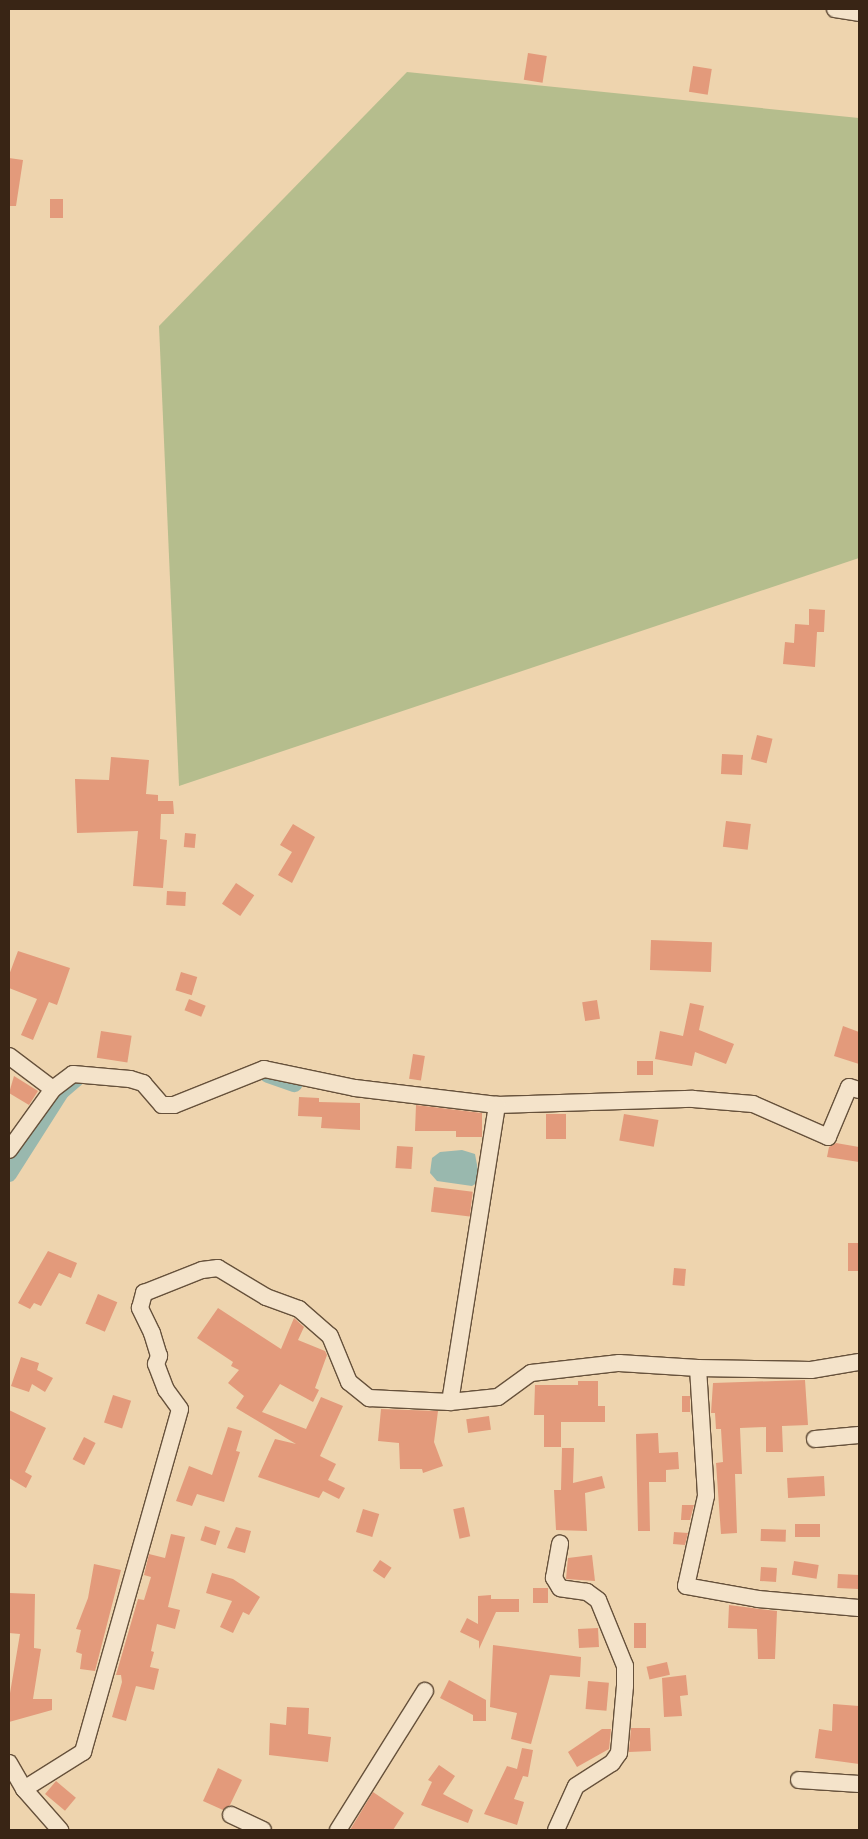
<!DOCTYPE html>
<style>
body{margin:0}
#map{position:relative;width:868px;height:1839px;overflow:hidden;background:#eed4ae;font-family:"Old Standard TT",serif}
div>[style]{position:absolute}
.green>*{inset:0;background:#b5bd8d}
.water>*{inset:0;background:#99b8ae}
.canal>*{height:16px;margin:-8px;padding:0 8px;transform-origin:8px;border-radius:8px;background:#99b8ae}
.building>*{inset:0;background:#e39a7b;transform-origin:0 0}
.roads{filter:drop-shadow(1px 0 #66513b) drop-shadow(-1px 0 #66513b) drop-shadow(0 1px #66513b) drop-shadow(0 -1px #66513b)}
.minor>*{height:16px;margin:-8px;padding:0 8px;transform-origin:8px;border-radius:8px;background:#f4e3ca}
span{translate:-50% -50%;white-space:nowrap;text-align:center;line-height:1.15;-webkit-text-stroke:4px #f4e3ca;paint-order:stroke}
.frame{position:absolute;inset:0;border:10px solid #392515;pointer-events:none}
</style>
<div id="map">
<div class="green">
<div style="clip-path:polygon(407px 72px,859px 118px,859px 558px,179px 786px,159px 326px)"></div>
</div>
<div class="water">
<div style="clip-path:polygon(462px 1150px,475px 1154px,480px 1181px,472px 1186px,437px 1181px,430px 1173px,432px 1158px,440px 1152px)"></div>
</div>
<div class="canal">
<div style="left:268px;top:1075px;width:28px;rotate:19deg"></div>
<div style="left:9px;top:1174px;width:97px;rotate:-57.6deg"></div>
<div style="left:61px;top:1092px;width:20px;rotate:-41deg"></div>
</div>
<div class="building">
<div style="left:528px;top:53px;width:19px;height:27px;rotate:9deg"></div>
<div style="left:693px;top:66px;width:19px;height:26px;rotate:9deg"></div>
<div style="clip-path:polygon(9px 158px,23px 160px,16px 206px,9px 206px)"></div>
<div style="left:50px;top:199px;width:13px;height:19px"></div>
<div style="clip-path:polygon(809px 609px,825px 610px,824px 632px,817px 632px,815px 667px,783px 664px,785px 642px,794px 643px,795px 624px,809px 625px)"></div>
<div style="left:757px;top:735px;width:16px;height:25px;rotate:14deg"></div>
<div style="left:722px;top:754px;width:21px;height:20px;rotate:3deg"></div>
<div style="clip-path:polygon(111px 757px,149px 760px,146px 794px,158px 795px,158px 801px,173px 801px,174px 814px,161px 814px,160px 839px,167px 840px,163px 888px,133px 886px,138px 831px,77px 833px,75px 779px,109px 780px)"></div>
<div style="left:726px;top:821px;width:25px;height:26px;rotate:7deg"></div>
<div style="clip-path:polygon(293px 824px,315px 837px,292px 883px,278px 875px,292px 852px,280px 845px)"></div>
<div style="left:185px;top:833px;width:11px;height:14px;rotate:5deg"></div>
<div style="left:236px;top:883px;width:22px;height:25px;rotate:34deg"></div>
<div style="left:167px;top:891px;width:19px;height:14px;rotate:3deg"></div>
<div style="left:651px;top:940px;width:61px;height:30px;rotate:2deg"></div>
<div style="clip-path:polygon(18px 951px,70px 968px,57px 1005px,49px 1002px,33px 1040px,21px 1035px,37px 999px,9px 988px,9px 975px)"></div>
<div style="left:181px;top:972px;width:17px;height:19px;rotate:17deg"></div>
<div style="left:189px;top:999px;width:18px;height:12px;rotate:22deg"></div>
<div style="left:597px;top:1000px;width:19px;height:15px;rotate:81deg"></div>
<div style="clip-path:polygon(690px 1003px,704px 1006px,699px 1030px,734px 1044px,726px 1064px,695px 1052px,692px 1066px,655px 1059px,660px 1031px,683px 1036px)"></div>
<div style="clip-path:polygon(843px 1026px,859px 1032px,859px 1064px,834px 1056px)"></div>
<div style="left:101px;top:1031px;width:31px;height:27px;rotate:9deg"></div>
<div style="left:413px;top:1054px;width:12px;height:25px;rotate:9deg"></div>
<div style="left:637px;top:1061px;width:16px;height:14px"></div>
<div style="clip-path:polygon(14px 1076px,38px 1091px,29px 1105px,9px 1093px)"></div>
<div style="clip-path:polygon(299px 1097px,319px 1098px,319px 1102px,360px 1103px,360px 1130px,321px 1128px,322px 1117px,298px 1116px)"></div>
<div style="clip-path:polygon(416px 1105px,482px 1113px,482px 1137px,456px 1137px,456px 1131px,415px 1131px)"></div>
<div style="left:546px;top:1114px;width:20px;height:25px"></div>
<div style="left:624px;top:1114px;width:35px;height:27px;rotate:10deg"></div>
<div style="clip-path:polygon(836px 1143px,859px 1147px,859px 1162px,827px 1157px,829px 1147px)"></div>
<div style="left:397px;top:1146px;width:16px;height:22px;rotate:4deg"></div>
<div style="left:434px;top:1187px;width:39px;height:25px;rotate:7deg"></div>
<div style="left:848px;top:1243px;width:11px;height:28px"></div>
<div style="clip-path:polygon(48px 1251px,77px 1263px,71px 1278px,59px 1273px,41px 1306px,34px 1303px,30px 1309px,18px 1303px)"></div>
<div style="left:674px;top:1268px;width:12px;height:17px;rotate:5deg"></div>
<div style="left:98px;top:1294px;width:21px;height:32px;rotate:23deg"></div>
<div style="clip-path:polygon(218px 1308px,281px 1349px,294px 1318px,304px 1327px,298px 1340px,325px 1351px,327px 1355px,315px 1388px,319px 1390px,313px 1402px,280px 1384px,262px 1412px,306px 1429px,321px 1397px,343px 1406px,320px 1456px,336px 1464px,328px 1480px,345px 1488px,339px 1499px,323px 1491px,319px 1498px,258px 1477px,275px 1439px,296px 1444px,236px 1408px,244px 1396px,228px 1383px,239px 1370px,231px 1366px,233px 1362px,197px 1338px)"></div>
<div style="clip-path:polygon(21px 1357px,39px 1363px,37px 1370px,53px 1378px,45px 1392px,32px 1384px,29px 1392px,11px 1386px)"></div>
<div style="clip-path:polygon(805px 1380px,808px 1425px,782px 1426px,783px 1452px,766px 1452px,766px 1427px,740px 1428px,742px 1474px,735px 1474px,737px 1533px,721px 1534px,716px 1463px,723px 1462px,721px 1429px,716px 1429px,715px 1413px,711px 1413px,713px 1383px)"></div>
<div style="clip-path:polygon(578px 1381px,598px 1381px,598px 1406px,605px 1406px,605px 1422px,561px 1422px,561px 1447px,544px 1447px,544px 1415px,534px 1415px,535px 1385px,578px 1385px)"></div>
<div style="left:113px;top:1395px;width:19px;height:29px;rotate:18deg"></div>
<div style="left:682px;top:1396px;width:8px;height:16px"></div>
<div style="clip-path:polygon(381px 1409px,438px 1411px,434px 1442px,443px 1466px,423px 1473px,422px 1469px,400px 1469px,399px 1443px,378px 1441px)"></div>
<div style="clip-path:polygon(9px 1410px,46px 1428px,25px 1472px,32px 1476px,26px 1488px,9px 1478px)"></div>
<div style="left:489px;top:1416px;width:14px;height:23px;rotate:82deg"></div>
<div style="clip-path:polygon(228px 1427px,242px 1431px,236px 1451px,240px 1452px,224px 1502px,197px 1494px,192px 1506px,176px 1501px,189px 1466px,212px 1475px)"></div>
<div style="clip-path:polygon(658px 1433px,659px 1453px,678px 1452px,679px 1469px,666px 1470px,666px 1482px,649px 1482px,650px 1531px,638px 1531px,636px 1434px)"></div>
<div style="left:84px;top:1437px;width:13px;height:25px;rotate:27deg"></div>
<div style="clip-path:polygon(562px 1448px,574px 1448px,573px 1483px,602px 1476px,605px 1488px,585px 1493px,587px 1531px,556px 1530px,554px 1490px,561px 1490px)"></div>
<div style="left:824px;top:1476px;width:20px;height:37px;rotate:87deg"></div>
<div style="clip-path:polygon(682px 1505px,694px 1505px,690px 1520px,681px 1520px)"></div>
<div style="left:464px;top:1507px;width:30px;height:11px;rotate:78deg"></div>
<div style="left:363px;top:1509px;width:17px;height:24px;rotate:17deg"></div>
<div style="left:795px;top:1524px;width:25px;height:13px"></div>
<div style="left:205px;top:1526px;width:16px;height:15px;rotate:18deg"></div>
<div style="clip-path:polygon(236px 1527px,251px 1531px,245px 1553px,227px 1548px)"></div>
<div style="left:761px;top:1529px;width:25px;height:12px;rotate:2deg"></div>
<div style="clip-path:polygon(674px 1532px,688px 1533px,685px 1545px,673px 1544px)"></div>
<div style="clip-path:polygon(171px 1534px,185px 1537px,168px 1607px,180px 1610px,175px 1629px,157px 1624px,151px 1651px,154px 1652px,150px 1667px,159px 1669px,154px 1690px,136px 1686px,126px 1721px,112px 1717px,122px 1682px,121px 1675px,116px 1675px,138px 1599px,144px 1600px,151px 1577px,144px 1575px,149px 1554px,165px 1558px)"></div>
<div style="clip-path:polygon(592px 1555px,595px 1581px,566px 1579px,568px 1558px)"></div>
<div style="left:380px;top:1560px;width:14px;height:13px;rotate:34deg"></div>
<div style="left:794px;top:1561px;width:25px;height:14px;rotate:9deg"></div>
<div style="clip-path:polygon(94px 1564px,121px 1570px,95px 1671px,80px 1669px,82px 1654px,76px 1652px,81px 1630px,76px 1629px,88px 1598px)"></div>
<div style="left:761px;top:1567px;width:16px;height:14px;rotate:4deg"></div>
<div style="clip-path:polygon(212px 1573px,233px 1579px,260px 1597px,249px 1615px,243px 1612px,233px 1633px,220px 1627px,232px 1601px,206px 1593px)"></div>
<div style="left:838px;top:1574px;width:21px;height:14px;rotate:3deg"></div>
<div style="left:533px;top:1588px;width:15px;height:15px"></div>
<div style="clip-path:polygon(9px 1593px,35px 1594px,34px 1648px,41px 1649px,33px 1699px,52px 1699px,52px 1710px,9px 1722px,9px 1699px,20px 1634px,9px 1633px)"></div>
<div style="clip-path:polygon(491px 1595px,491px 1599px,519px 1599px,519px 1612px,496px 1612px,479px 1649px,479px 1641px,460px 1632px,467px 1618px,478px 1624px,478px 1596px)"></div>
<div style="clip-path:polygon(729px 1605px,777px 1611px,775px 1659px,758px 1659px,757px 1629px,728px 1628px)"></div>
<div style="left:634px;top:1623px;width:12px;height:25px"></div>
<div style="left:598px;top:1628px;width:19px;height:20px;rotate:87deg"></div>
<div style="clip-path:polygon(493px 1645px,581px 1657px,580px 1677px,550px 1675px,531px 1744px,511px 1739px,517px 1713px,490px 1707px)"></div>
<div style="left:667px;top:1662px;width:13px;height:21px;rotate:77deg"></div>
<div style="clip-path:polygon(686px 1675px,688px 1695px,680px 1696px,682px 1716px,664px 1717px,662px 1678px)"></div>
<div style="clip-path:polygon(449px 1680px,486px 1700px,486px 1721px,473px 1721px,473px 1715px,440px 1698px)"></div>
<div style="left:588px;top:1681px;width:21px;height:28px;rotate:5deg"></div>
<div style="clip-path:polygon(833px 1704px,859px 1706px,859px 1764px,815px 1758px,819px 1729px,832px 1731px)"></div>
<div style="clip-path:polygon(287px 1707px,309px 1708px,308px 1734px,331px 1737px,328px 1762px,269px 1755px,270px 1723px,286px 1725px)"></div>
<div style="clip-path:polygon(631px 1728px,650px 1728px,651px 1751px,629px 1752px)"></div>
<div style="clip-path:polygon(602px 1729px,611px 1729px,609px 1749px,577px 1767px,568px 1752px)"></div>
<div style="clip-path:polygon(522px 1748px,533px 1750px,528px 1777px,523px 1776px,514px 1799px,524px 1802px,517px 1825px,484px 1814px,507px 1766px,517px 1769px)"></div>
<div style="clip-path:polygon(439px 1765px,455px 1776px,443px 1794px,473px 1810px,468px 1823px,421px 1805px,432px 1782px,428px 1780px)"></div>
<div style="clip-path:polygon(218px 1768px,242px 1780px,230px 1805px,223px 1810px,203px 1801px)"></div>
<div style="left:56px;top:1781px;width:26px;height:17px;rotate:40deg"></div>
<div style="clip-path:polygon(373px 1792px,404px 1813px,393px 1830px,350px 1830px)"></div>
</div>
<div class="roads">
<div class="minor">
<div style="left:835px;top:9px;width:24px;rotate:9deg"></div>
<div style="left:9px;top:1056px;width:55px;rotate:36.9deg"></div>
<div style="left:53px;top:1089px;width:75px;rotate:125.8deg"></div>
<div style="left:53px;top:1089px;width:25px;rotate:-37deg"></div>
<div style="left:73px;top:1074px;width:57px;rotate:5deg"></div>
<div style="left:130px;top:1079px;width:14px;rotate:17deg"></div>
<div style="left:143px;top:1083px;width:29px;rotate:49deg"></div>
<div style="left:162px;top:1105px;width:12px"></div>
<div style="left:174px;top:1105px;width:97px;rotate:-21.8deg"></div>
<div style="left:264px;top:1069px;width:93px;rotate:11.8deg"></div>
<div style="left:355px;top:1088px;width:143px;rotate:6.8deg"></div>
<div style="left:497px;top:1105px;width:196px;rotate:-1.8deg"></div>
<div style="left:693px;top:1099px;width:60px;rotate:4.8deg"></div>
<div style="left:753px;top:1104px;width:82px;rotate:23.7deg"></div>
<div style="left:828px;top:1137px;width:54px;rotate:-67.2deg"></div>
<div style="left:849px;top:1087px;width:10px;rotate:17deg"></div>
<div style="left:698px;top:1368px;width:113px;rotate:1deg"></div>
<div style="left:811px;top:1370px;width:49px;rotate:-9.5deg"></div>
<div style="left:450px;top:1402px;width:301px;rotate:-81deg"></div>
<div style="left:815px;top:1439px;width:44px;rotate:-5.2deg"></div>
<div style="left:9px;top:1763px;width:30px;rotate:60deg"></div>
<div style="left:24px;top:1789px;width:55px;rotate:48.7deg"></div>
<div style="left:799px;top:1780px;width:60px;rotate:3.8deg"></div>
<div style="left:24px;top:1789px;width:70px;rotate:-32.1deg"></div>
<div style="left:83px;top:1752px;width:356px;rotate:-74.2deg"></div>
<div style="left:180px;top:1409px;width:24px;rotate:-126deg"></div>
<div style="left:166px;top:1390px;width:28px;rotate:-111deg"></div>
<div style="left:156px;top:1364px;width:9px;rotate:-69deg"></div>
<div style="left:159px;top:1356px;width:24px;rotate:-107deg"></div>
<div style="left:152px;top:1333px;width:28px;rotate:-116deg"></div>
<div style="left:140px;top:1308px;width:16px;rotate:-75deg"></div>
<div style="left:144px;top:1293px;width:62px;rotate:-21.6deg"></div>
<div style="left:202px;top:1270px;width:16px;rotate:-7deg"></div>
<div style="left:218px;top:1268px;width:56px;rotate:31.1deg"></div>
<div style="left:266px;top:1297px;width:35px;rotate:20deg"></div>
<div style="left:299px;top:1309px;width:41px;rotate:41.1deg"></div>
<div style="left:330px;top:1336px;width:50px;rotate:67.6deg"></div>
<div style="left:349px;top:1382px;width:26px;rotate:39deg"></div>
<div style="left:369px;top:1398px;width:81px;rotate:2.8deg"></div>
<div style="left:450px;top:1402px;width:48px;rotate:-5.9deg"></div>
<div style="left:498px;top:1397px;width:41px;rotate:-36deg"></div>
<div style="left:531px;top:1373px;width:89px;rotate:-6.5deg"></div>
<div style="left:619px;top:1363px;width:79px;rotate:3.6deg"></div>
<div style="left:698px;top:1368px;width:128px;rotate:86.4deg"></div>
<div style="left:706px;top:1496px;width:92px;rotate:102.5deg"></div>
<div style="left:686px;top:1586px;width:73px;rotate:10.2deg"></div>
<div style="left:758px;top:1599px;width:101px;rotate:5.1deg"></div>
<div style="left:231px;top:1815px;width:35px;rotate:25deg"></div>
<div style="left:338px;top:1830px;width:164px;rotate:-58deg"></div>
<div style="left:556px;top:1830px;width:48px;rotate:-65.6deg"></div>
<div style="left:576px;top:1786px;width:43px;rotate:-32.6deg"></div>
<div style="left:612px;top:1763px;width:12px;rotate:-55deg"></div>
<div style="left:619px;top:1753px;width:67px;rotate:-84.9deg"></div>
<div style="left:625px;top:1686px;width:20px;rotate:-90deg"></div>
<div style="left:625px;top:1666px;width:71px;rotate:-112.2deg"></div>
<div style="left:598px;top:1600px;width:14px;rotate:-144deg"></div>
<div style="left:587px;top:1592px;width:27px;rotate:-172deg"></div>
<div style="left:560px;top:1588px;width:12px;rotate:-121deg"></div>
<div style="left:554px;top:1578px;width:35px;rotate:-80deg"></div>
</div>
</div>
<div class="frame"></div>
</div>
